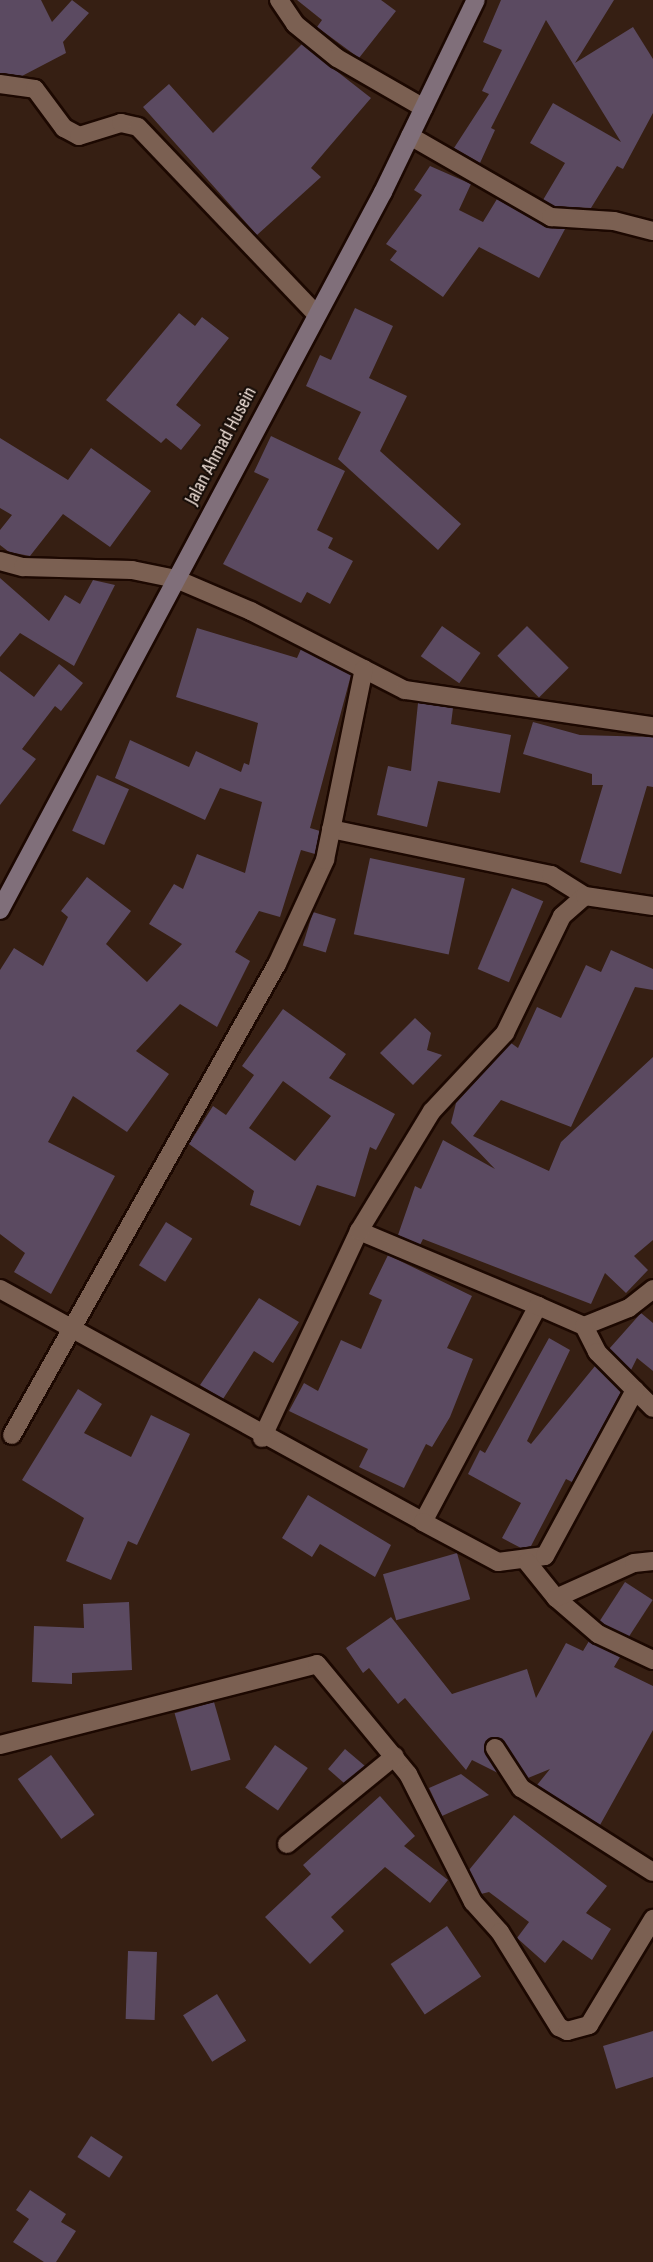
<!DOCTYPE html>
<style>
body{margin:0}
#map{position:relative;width:653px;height:2262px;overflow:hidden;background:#361f13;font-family:"Sofia Sans Condensed",sans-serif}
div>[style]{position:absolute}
.building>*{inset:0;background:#5b4a61;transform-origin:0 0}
.roads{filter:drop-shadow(2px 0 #1c0801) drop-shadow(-2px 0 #1c0801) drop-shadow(0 2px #1c0801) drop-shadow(0 -2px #1c0801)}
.street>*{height:18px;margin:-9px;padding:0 9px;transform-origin:9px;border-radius:9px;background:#7b6052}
.secondary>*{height:18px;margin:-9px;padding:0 9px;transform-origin:9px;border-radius:9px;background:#806f7a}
span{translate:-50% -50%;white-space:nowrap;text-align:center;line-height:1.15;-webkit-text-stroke:4.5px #160c07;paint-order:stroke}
.street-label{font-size:20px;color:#f5e5dd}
</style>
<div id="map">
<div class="building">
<div style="clip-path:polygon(0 0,41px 0,52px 22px,72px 0,89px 13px,63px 42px,66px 53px,22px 76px,0 73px)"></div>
<div style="clip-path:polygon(297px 0,381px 0,396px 11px,359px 58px,317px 27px,322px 20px)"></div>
<div style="clip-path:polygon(501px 0,614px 0,575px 63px,633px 27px,653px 59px,653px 113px,623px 169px,617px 166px,591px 208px,554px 206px,543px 200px,565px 163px,530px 143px,553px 103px,621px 142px,546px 20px,491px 128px,495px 130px,480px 163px,454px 148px,489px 94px,482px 91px,502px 50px,483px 42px)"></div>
<div style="clip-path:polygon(302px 44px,371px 98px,311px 168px,321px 177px,257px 235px,143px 107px,169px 84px,213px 133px)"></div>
<div style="clip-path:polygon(430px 166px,471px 184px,459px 210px,483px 222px,497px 199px,546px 227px,565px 229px,539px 278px,479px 247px,443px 297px,390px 260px,397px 251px,386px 244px,422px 195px,414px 190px)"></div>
<div style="clip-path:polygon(355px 308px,393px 326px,369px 378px,407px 396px,380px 451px,461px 524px,438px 550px,338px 459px,361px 412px,306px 386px,320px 355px,331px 360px)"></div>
<div style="clip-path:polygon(179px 313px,195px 326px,202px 317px,229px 338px,176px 405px,201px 425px,181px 450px,166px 438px,161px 443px,106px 400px)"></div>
<div style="clip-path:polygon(271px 436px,345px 471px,317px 530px,333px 538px,328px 548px,353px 561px,330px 604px,307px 592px,301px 603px,223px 564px,269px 479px,254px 472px)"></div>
<div style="clip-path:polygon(0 438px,68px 480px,91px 448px,151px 491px,110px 547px,63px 514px,30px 556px,9px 552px,0 545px,0 530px,12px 515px,0 508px)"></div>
<div style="clip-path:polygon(0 578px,49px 621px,65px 595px,80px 604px,93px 580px,115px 585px,74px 666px,20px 633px,0 657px)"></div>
<div style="left:442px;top:626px;width:47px;height:37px;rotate:35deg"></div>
<div style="left:527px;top:626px;width:59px;height:42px;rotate:45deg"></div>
<div style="clip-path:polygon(197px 628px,297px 658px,301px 649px,351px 675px,310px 828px,320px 831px,315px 854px,301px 850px,280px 917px,259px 911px,235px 952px,250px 961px,217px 1027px,180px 1004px,136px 1051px,169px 1074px,127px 1132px,73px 1096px,48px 1142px,115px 1176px,51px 1294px,14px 1272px,25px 1253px,0 1234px,0 970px,14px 948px,43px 966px,68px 917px,61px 911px,87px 877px,131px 911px,106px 944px,147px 982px,182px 944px,149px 924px,174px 884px,183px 889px,197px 854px,245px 873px,262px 802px,220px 788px,205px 820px,115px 778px,130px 740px,189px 767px,196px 751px,241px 772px,244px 763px,249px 765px,258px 723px,176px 697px)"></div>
<div style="clip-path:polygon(59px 664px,83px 683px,61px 711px,55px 706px,22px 749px,36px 759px,0 805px,0 671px,34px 697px)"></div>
<div style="clip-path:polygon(418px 703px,453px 708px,451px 724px,511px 735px,500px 793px,438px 781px,427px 827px,377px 815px,388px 766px,411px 771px)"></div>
<div style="clip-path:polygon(533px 722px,580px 735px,653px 737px,653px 787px,647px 786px,621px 874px,580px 862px,603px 785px,592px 785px,592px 774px,523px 754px)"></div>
<div style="left:97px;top:775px;width:35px;height:61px;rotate:24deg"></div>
<div style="left:370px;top:858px;width:97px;height:78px;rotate:12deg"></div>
<div style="left:512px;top:888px;width:34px;height:88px;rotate:23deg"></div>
<div style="left:313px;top:912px;width:24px;height:35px;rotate:17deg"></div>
<div style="clip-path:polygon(611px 950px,653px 969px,653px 990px,635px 987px,571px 1127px,501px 1100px,473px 1136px,549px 1171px,561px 1142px,653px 1057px,653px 1240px,634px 1256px,648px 1270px,626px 1293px,605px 1273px,591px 1304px,423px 1239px,420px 1245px,398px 1235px,415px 1186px,421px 1189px,443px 1140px,495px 1169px,451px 1123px,456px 1103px,511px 1043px,518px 1048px,537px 1007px,561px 1018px,586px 965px,601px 972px)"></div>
<div style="clip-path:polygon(evenodd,283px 1009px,346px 1054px,329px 1078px,395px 1114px,376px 1150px,370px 1147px,355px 1197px,317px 1185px,300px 1226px,250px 1205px,254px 1191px,189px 1144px,213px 1106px,226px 1115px,254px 1075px,242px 1066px,283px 1009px,283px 1081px,331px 1116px,295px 1161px,249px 1128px,283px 1081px)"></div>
<div style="clip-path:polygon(415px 1018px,431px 1033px,427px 1050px,442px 1055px,413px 1085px,380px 1053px)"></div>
<div style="left:166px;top:1222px;width:31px;height:51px;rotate:32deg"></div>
<div style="clip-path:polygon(388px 1255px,472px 1296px,447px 1348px,473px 1359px,450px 1417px,432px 1447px,426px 1444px,404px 1488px,359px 1467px,368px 1449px,289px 1411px,304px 1383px,318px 1391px,341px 1340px,361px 1349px,382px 1300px,369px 1294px)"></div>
<div style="clip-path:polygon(259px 1298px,299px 1322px,273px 1363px,254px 1351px,223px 1399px,200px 1385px)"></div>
<div style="clip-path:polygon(641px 1313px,653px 1323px,653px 1371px,637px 1358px,631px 1370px,609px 1349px)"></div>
<div style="clip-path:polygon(549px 1338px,570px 1350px,527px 1441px,531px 1444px,595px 1366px,621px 1392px,572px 1482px,566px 1479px,531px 1546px,521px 1548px,502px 1538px,521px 1503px,468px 1474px,480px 1450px,485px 1453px)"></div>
<div style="clip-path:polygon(78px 1389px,102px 1404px,84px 1433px,131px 1457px,151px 1415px,190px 1434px,137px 1545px,128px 1541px,111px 1580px,66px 1561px,84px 1518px,22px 1480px)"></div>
<div style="clip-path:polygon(308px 1495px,391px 1545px,375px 1577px,320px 1544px,312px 1557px,282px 1538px)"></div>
<div style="left:457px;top:1553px;width:48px;height:77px;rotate:74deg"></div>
<div style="left:625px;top:1582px;width:33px;height:47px;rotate:33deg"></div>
<div style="clip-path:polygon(129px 1602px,132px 1670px,72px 1673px,72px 1684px,32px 1682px,34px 1626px,84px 1628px,83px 1604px)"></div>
<div style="clip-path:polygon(391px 1617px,452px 1694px,527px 1669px,536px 1698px,566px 1643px,583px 1651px,589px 1641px,620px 1657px,614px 1667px,653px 1686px,653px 1730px,600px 1825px,537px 1785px,550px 1769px,528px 1778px,500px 1738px,488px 1739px,484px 1748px,498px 1773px,472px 1760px,466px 1770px,405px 1698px,398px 1704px,369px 1668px,363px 1673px,346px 1648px)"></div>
<div style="left:214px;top:1702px;width:60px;height:41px;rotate:74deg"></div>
<div style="left:275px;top:1745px;width:40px;height:52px;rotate:35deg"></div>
<div style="clip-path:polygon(345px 1749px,365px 1766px,344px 1783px,328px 1769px)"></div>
<div style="left:51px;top:1755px;width:74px;height:41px;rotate:54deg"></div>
<div style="clip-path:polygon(461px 1774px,489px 1795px,442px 1816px,429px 1788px)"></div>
<div style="clip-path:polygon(380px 1796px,415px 1836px,404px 1846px,448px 1880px,430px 1903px,385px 1867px,331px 1917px,344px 1931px,310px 1964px,265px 1917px,311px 1874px,303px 1865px)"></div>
<div style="clip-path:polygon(514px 1815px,607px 1886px,586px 1913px,611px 1929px,592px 1960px,563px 1940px,545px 1963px,517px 1938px,529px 1922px,489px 1892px,481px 1894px,469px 1870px)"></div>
<div style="left:447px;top:1926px;width:61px;height:68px;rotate:56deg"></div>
<div style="left:128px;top:1951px;width:29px;height:68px;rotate:2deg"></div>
<div style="left:217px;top:1994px;width:55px;height:40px;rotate:58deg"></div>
<div style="clip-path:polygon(653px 2031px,653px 2077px,616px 2089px,603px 2046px)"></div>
<div style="left:91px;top:2136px;width:38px;height:25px;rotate:33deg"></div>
<div style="clip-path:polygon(30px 2190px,66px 2214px,61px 2222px,76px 2231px,56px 2262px,44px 2262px,13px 2242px,29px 2219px,16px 2210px)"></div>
</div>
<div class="roads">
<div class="street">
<div style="left:279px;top:0;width:29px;rotate:56deg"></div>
<div style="left:295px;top:24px;width:54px;rotate:39deg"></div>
<div style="left:337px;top:58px;width:100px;rotate:29.9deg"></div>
<div style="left:0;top:84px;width:35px;rotate:8deg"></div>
<div style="left:35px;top:89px;width:49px;rotate:53.4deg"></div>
<div style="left:64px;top:128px;width:17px;rotate:28deg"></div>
<div style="left:79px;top:136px;width:44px;rotate:-17.2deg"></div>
<div style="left:121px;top:123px;width:17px;rotate:13deg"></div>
<div style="left:138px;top:127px;width:258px;rotate:46.4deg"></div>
<div style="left:410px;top:136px;width:163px;rotate:29.9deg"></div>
<div style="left:551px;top:217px;width:63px;rotate:3.6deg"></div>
<div style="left:614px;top:221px;width:40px;rotate:14.4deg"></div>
<div style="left:0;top:561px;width:24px;rotate:15deg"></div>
<div style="left:23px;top:567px;width:109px;rotate:1.6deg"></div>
<div style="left:132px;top:570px;width:45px;rotate:11.6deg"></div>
<div style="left:176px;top:579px;width:82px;rotate:23.1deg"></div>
<div style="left:251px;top:611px;width:173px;rotate:27.2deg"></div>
<div style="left:405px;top:690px;width:251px;rotate:8.3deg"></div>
<div style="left:331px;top:829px;width:225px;rotate:11.8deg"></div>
<div style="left:551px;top:875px;width:40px;rotate:32deg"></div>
<div style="left:359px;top:1231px;width:194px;rotate:22.7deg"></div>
<div style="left:0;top:1289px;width:483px;rotate:28.8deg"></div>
<div style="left:423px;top:1522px;width:245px;rotate:-62deg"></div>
<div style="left:538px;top:1306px;width:50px;rotate:23.5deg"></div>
<div style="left:584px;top:1326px;width:48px;rotate:-21.8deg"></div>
<div style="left:629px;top:1308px;width:31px;rotate:-38deg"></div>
<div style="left:584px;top:1326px;width:29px;rotate:63deg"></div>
<div style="left:597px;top:1352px;width:79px;rotate:45deg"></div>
<div style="left:12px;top:1435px;width:540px;rotate:-60.64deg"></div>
<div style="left:277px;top:964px;width:115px;rotate:-65.2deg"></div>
<div style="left:325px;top:860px;width:195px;rotate:-78.5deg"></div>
<div style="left:262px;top:1438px;width:229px;rotate:-64.9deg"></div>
<div style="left:359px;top:1231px;width:140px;rotate:-58.7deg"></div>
<div style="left:432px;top:1111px;width:107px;rotate:-46.9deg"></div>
<div style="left:505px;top:1033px;width:130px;rotate:-64deg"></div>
<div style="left:562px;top:916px;width:30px;rotate:-41deg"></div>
<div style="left:585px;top:896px;width:69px;rotate:8.4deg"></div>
<div style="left:423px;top:1522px;width:85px;rotate:28.1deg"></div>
<div style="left:498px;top:1562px;width:47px;rotate:-7.3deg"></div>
<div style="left:545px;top:1556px;width:189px;rotate:-61.5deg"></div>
<div style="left:527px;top:1562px;width:46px;rotate:51.1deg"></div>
<div style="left:556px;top:1598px;width:55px;rotate:40.6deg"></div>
<div style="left:598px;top:1634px;width:61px;rotate:25.3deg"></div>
<div style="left:556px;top:1598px;width:85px;rotate:-24.2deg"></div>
<div style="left:634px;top:1563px;width:19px;rotate:-6deg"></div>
<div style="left:0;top:1745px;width:327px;rotate:-14.3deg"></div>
<div style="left:317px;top:1664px;width:143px;rotate:50.4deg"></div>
<div style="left:408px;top:1774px;width:144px;rotate:63.1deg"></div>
<div style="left:473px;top:1902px;width:40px;rotate:48deg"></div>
<div style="left:500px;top:1932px;width:112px;rotate:58.2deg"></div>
<div style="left:559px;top:2027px;width:9px;rotate:27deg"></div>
<div style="left:567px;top:2031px;width:23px;rotate:-15deg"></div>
<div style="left:589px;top:2025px;width:124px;rotate:-58.9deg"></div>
<div style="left:495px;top:1748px;width:48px;rotate:57deg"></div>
<div style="left:521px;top:1788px;width:156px;rotate:32.5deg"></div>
<div style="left:287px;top:1844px;width:139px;rotate:-39.2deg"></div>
</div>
<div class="secondary">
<div style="left:0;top:910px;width:814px;rotate:-61.92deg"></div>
<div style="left:383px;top:192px;width:213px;rotate:-64.2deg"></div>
</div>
</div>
<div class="street-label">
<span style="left:221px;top:446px;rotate:-62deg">Jalan Ahmad Husein</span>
</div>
</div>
